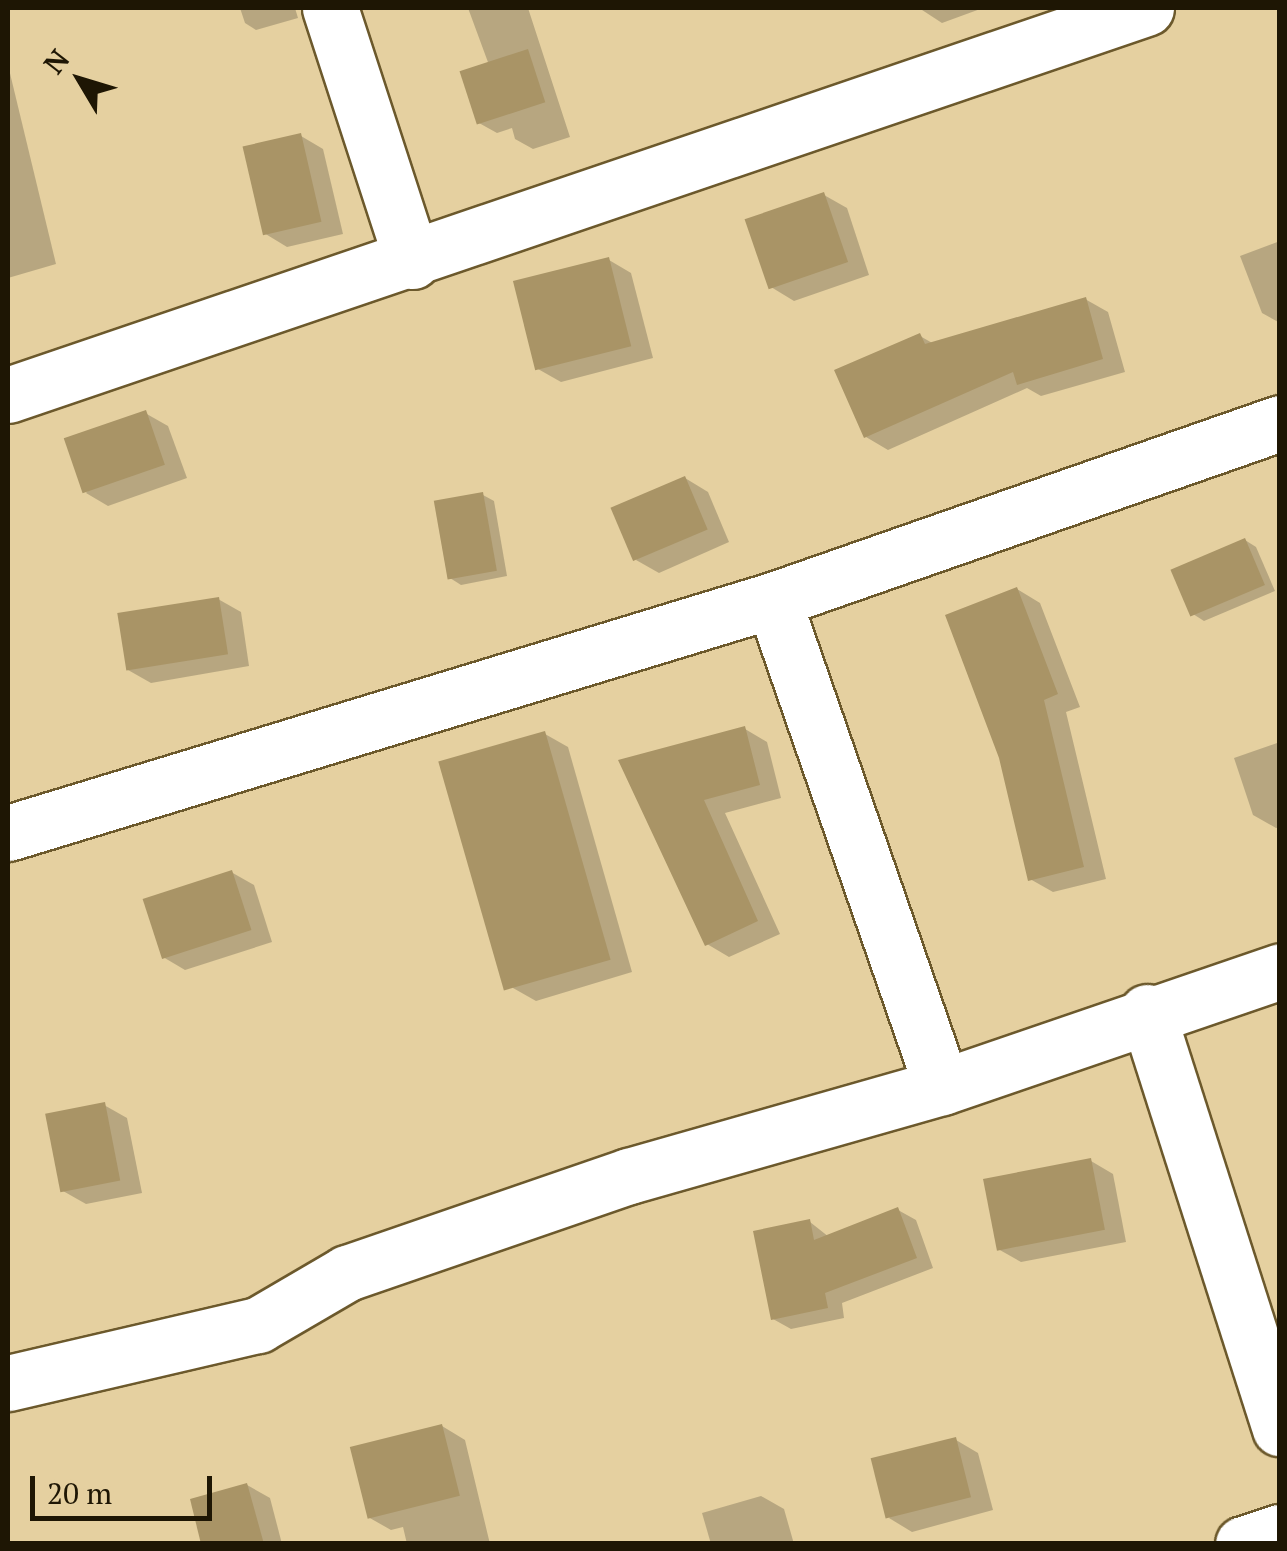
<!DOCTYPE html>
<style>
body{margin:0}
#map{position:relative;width:1287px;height:1551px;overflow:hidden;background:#e5d0a0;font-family:"PT Serif",serif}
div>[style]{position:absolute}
.shadow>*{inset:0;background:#0003}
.building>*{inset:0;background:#a99466;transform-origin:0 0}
.roads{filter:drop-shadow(2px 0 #6c592c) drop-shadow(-2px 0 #6c592c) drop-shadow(0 2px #6c592c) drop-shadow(0 -2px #6c592c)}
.street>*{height:55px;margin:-27.5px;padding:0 27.5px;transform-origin:27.5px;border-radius:27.5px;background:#fff}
span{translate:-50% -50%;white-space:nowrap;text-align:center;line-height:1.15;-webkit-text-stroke:10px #e5d0a0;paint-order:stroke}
.frame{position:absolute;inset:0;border:10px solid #1e1604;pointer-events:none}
.north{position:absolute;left:30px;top:30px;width:100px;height:100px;-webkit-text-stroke:8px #e5d0a0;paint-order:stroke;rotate:308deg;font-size:28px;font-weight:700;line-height:40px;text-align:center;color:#1e1604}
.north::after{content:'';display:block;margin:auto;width:35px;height:45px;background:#1e1604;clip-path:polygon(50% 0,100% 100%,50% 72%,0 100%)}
.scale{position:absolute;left:30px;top:1476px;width:182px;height:45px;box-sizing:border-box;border:5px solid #1e1604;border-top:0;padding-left:12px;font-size:30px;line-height:35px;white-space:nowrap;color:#1e1604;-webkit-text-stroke:8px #e5d0a0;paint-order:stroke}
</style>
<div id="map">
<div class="shadow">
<div style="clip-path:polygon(240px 8px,295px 8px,298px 18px,256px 30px,245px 23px)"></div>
<div style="clip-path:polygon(468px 8px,528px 8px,570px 137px,533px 149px,515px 139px,512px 128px,497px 133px,479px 123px,489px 65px)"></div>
<div style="clip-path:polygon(919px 8px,983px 8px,942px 23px)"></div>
<div style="clip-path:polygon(8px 65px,56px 264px,8px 278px)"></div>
<div style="clip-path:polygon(301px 136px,323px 149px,343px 234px,287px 247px,264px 233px)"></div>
<div style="clip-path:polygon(824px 195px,847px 208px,869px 275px,794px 301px,771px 287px)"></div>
<div style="clip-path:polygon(1280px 241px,1280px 323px,1262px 313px,1240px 256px)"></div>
<div style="clip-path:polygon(609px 260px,631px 273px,653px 358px,561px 382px,538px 369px)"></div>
<div style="clip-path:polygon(1085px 299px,1108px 312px,1125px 372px,1041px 396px,1027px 388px,888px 450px,866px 437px,920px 336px,934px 344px)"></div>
<div style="clip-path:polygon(145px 413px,168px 426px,187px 478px,108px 506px,86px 493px)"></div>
<div style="clip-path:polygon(685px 478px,708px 492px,729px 542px,659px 573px,636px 560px)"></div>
<div style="clip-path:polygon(483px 495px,494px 501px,507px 576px,461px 585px,450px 578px)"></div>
<div style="clip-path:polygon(1245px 540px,1256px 547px,1275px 591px,1204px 621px,1193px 614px)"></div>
<div style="clip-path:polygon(1017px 589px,1040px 603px,1080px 707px,1066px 712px,1106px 879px,1053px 892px,1030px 879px)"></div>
<div style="clip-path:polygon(218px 599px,241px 612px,249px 666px,151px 683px,128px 670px)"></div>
<div style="clip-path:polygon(745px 729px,767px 742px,781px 798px,725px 813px,780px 934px,729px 957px,707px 944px,621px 761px)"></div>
<div style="clip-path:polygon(545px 734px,568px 747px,632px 972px,536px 1001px,513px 988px)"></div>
<div style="clip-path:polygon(1280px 742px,1280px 827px,1276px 828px,1253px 815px,1234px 758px)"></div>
<div style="clip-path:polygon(231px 872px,254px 885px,272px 942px,185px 970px,163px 957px)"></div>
<div style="clip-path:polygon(104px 1105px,127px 1118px,142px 1193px,86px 1204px,63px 1191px)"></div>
<div style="clip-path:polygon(1091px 1161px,1113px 1174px,1126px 1242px,1021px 1262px,998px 1249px)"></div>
<div style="clip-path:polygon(898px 1210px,916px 1220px,933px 1268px,842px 1303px,844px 1318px,791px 1329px,773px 1319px,810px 1222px,829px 1237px)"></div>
<div style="clip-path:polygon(442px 1426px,465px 1440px,490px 1544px,407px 1544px,403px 1527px,391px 1530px,368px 1517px)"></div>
<div style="clip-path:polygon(956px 1440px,978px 1453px,993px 1510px,912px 1532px,889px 1518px)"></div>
<div style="clip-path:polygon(247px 1485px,270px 1498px,282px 1544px,204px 1544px)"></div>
<div style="clip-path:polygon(761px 1496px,784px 1509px,794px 1544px,711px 1544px,702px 1513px)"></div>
</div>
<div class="building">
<div style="left:528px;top:49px;width:56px;height:72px;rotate:72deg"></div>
<div style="left:301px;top:133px;width:91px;height:60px;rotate:77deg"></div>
<div style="left:824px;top:192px;width:74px;height:84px;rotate:71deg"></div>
<div style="left:609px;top:257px;width:92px;height:99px;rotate:76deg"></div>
<div style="clip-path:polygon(1086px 297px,1103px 359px,1017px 385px,1013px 372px,864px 438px,834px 370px,920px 333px,925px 344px)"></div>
<div style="left:146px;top:410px;width:58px;height:87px;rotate:71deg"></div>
<div style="left:685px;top:476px;width:58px;height:81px;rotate:67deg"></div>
<div style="left:483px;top:492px;width:80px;height:50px;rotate:80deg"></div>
<div style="left:1245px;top:538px;width:51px;height:81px;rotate:67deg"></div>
<div style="clip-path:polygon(1017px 587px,1058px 694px,1044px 700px,1084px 867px,1028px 881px,999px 758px,945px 615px)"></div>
<div style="left:219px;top:597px;width:58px;height:103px;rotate:81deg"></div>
<div style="clip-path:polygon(745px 726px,760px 785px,704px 800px,758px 921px,705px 946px,618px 760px)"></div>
<div style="left:545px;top:731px;width:238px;height:111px;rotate:74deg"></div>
<div style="left:232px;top:870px;width:63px;height:94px;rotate:72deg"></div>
<div style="left:105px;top:1102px;width:80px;height:61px;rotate:79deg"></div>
<div style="left:1091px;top:1158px;width:73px;height:110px;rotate:79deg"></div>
<div style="clip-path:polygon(898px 1207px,917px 1258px,825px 1293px,828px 1308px,771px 1320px,753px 1231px,810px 1219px,814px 1240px)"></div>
<div style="left:442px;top:1424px;width:74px;height:95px;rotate:76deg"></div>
<div style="left:956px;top:1437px;width:62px;height:88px;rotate:76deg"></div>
<div style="clip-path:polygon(247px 1483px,264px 1544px,201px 1544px,190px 1499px)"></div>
</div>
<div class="roads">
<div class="street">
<div style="left:330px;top:8px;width:266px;rotate:72deg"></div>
<div style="left:8px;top:395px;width:1202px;rotate:-18.78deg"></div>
<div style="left:773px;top:600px;width:515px;rotate:70.86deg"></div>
<div style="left:8px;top:833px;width:800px;rotate:-16.94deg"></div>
<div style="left:773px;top:600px;width:537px;rotate:-19.24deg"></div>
<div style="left:1147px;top:1012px;width:437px;rotate:72.3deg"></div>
<div style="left:8px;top:1383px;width:257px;rotate:-13.1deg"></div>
<div style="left:258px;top:1325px;width:103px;rotate:-30.3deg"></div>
<div style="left:347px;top:1273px;width:298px;rotate:-19deg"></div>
<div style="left:629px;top:1176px;width:325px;rotate:-15.9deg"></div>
<div style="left:942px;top:1087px;width:357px;rotate:-18.9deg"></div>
<div style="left:1243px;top:1544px;width:39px;rotate:-18deg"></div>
</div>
</div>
<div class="frame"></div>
<div class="north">N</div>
<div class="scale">20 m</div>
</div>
